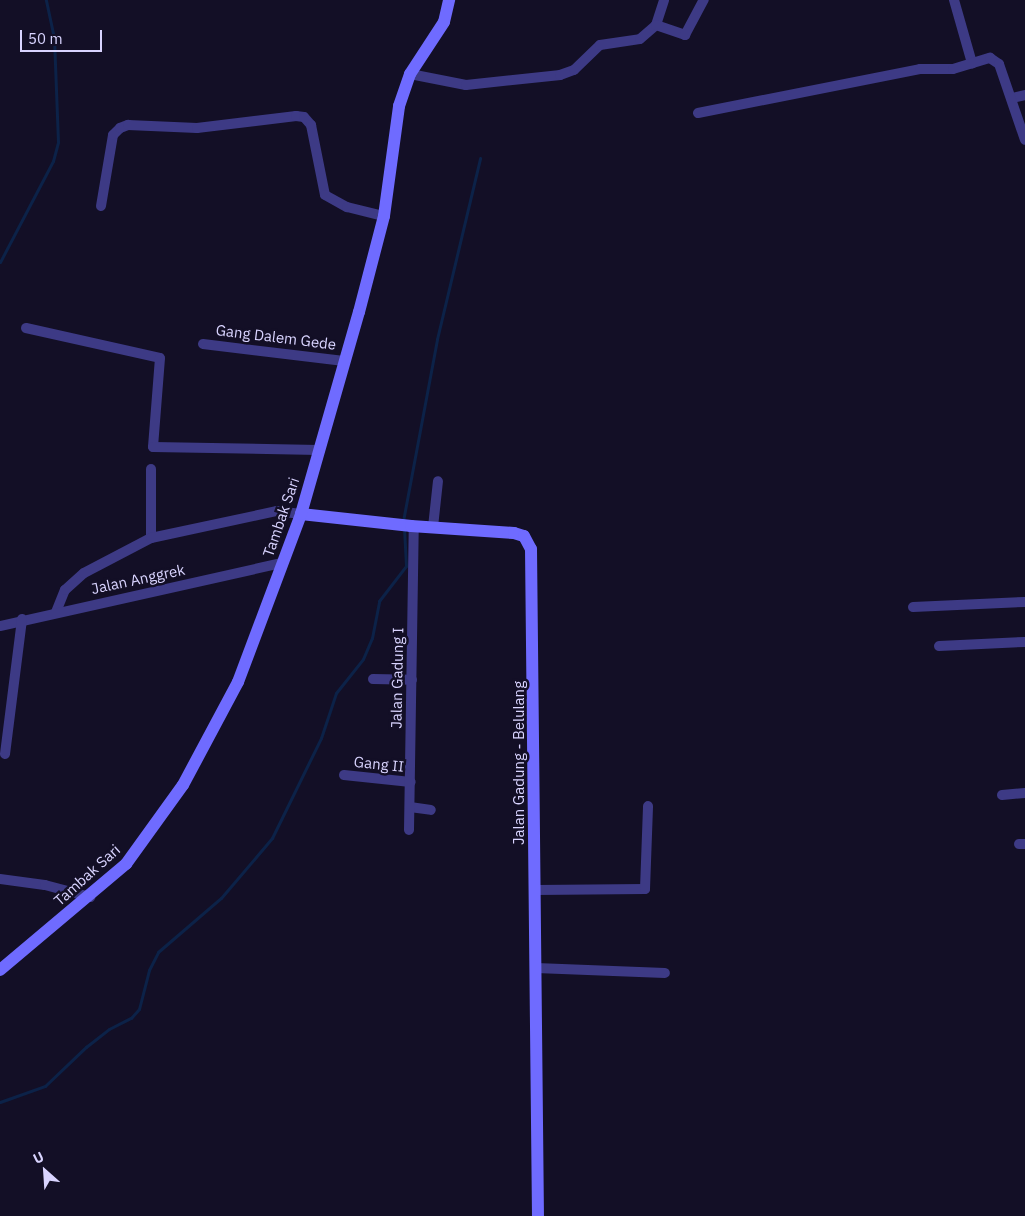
<!DOCTYPE html>
<style>
body{margin:0}
#map{position:relative;width:1025px;height:1216px;overflow:hidden;background:#130f26;font-family:"IBM Plex Sans",sans-serif}
div>[style]{position:absolute}
.stream>*{height:3px;margin:-1.5px;padding:0 1.5px;transform-origin:1.5px;border-radius:1.5px;background:#0c2248}
.street>*{height:10px;margin:-5px;padding:0 5px;transform-origin:5px;border-radius:5px;background:#3d3a85}
.secondary>*{height:12px;margin:-6px;padding:0 6px;transform-origin:6px;border-radius:6px;background:#6f6bff}
span{translate:-50% -50%;white-space:nowrap;text-align:center;line-height:1.15;-webkit-text-stroke:5px #130f26;paint-order:stroke}
.street-label{font-size:15px;color:#d9d4ff}
.north{position:absolute;left:20px;top:1146px;width:50px;height:50px;-webkit-text-stroke:4px #130f26;paint-order:stroke;rotate:334deg;font-size:14px;font-weight:700;line-height:20px;text-align:center;color:#d9d4ff}
.north::after{content:'';display:block;margin:auto;width:18px;height:22px;background:#d9d4ff;clip-path:polygon(50% 0,100% 100%,50% 72%,0 100%)}
.scale{position:absolute;left:20px;top:30px;width:82px;height:22px;box-sizing:border-box;border:2px solid #d9d4ff;border-top:0;padding-left:6px;font-size:15px;line-height:18px;white-space:nowrap;color:#d9d4ff;-webkit-text-stroke:4px #130f26;paint-order:stroke}
</style>
<div id="map">
<div class="stream">
<div style="left:0;top:262px;width:114px;rotate:-62.3deg"></div>
<div style="left:53px;top:161px;width:20px;rotate:-75deg"></div>
<div style="left:58px;top:142px;width:104px;rotate:-92.2deg"></div>
<div style="left:54px;top:38px;width:39px;rotate:-102deg"></div>
<div style="left:403px;top:521px;width:185px;rotate:-79.4deg"></div>
<div style="left:437px;top:339px;width:186px;rotate:-76.6deg"></div>
<div style="left:0;top:1102px;width:48px;rotate:-19.6deg"></div>
<div style="left:45px;top:1086px;width:57px;rotate:-43.6deg"></div>
<div style="left:86px;top:1047px;width:29px;rotate:-38deg"></div>
<div style="left:109px;top:1029px;width:25px;rotate:-27deg"></div>
<div style="left:131px;top:1018px;width:12px;rotate:-48deg"></div>
<div style="left:139px;top:1009px;width:40px;rotate:-75.6deg"></div>
<div style="left:149px;top:970px;width:20px;rotate:-63deg"></div>
<div style="left:158px;top:952px;width:83px;rotate:-40.6deg"></div>
<div style="left:221px;top:898px;width:79px;rotate:-49.6deg"></div>
<div style="left:272px;top:838px;width:111px;rotate:-63.9deg"></div>
<div style="left:321px;top:738px;width:47px;rotate:-71.6deg"></div>
<div style="left:336px;top:693px;width:43px;rotate:-51.5deg"></div>
<div style="left:363px;top:659px;width:23px;rotate:-67deg"></div>
<div style="left:372px;top:638px;width:38px;rotate:-79deg"></div>
<div style="left:379px;top:601px;width:44px;rotate:-52.4deg"></div>
<div style="left:406px;top:566px;width:38px;rotate:-93deg"></div>
</div>
<div class="street">
<div style="left:954px;top:0;width:66px;rotate:74.1deg"></div>
<div style="left:656px;top:25px;width:26px;rotate:-72deg"></div>
<div style="left:410px;top:74px;width:57px;rotate:11.1deg"></div>
<div style="left:466px;top:85px;width:95px;rotate:-6.1deg"></div>
<div style="left:560px;top:75px;width:15px;rotate:-20deg"></div>
<div style="left:574px;top:70px;width:36px;rotate:-44deg"></div>
<div style="left:600px;top:45px;width:40px;rotate:-8.5deg"></div>
<div style="left:640px;top:39px;width:21px;rotate:-41deg"></div>
<div style="left:656px;top:25px;width:31px;rotate:19deg"></div>
<div style="left:685px;top:35px;width:40px;rotate:-62deg"></div>
<div style="left:1012px;top:98px;width:13px;rotate:-13deg"></div>
<div style="left:698px;top:113px;width:226px;rotate:-11.2deg"></div>
<div style="left:920px;top:69px;width:33px"></div>
<div style="left:953px;top:69px;width:39px;rotate:-17deg"></div>
<div style="left:990px;top:58px;width:11px;rotate:34deg"></div>
<div style="left:999px;top:64px;width:80px;rotate:71.1deg"></div>
<div style="left:101px;top:206px;width:72px;rotate:-80.4deg"></div>
<div style="left:113px;top:135px;width:10px;rotate:-45deg"></div>
<div style="left:120px;top:128px;width:9px;rotate:-21deg"></div>
<div style="left:128px;top:125px;width:69px;rotate:2.5deg"></div>
<div style="left:197px;top:128px;width:100px;rotate:-6.9deg"></div>
<div style="left:296px;top:116px;width:8px;rotate:7deg"></div>
<div style="left:304px;top:117px;width:11px;rotate:49deg"></div>
<div style="left:311px;top:125px;width:71px;rotate:78.7deg"></div>
<div style="left:325px;top:195px;width:25px;rotate:29deg"></div>
<div style="left:347px;top:207px;width:38px;rotate:14deg"></div>
<div style="left:26px;top:328px;width:137px;rotate:12.6deg"></div>
<div style="left:160px;top:358px;width:89px;rotate:94.5deg"></div>
<div style="left:153px;top:447px;width:166px;rotate:1deg"></div>
<div style="left:203px;top:344px;width:142px;rotate:6.9deg"></div>
<div style="left:151px;top:469px;width:69px;rotate:90deg"></div>
<div style="left:433px;top:527px;width:46px;rotate:-83.8deg"></div>
<div style="left:913px;top:607px;width:112px;rotate:-2.6deg"></div>
<div style="left:56px;top:612px;width:24px;rotate:-68deg"></div>
<div style="left:65px;top:590px;width:25px;rotate:-42deg"></div>
<div style="left:84px;top:573px;width:76px;rotate:-27.6deg"></div>
<div style="left:151px;top:538px;width:129px;rotate:-12.1deg"></div>
<div style="left:277px;top:511px;width:24px;rotate:7deg"></div>
<div style="left:0;top:626px;width:289px;rotate:-12.6deg"></div>
<div style="left:939px;top:646px;width:86px;rotate:-2.7deg"></div>
<div style="left:373px;top:679px;width:39px;rotate:1deg"></div>
<div style="left:5px;top:754px;width:136px;rotate:-82.8deg"></div>
<div style="left:344px;top:775px;width:67px;rotate:6deg"></div>
<div style="left:1002px;top:795px;width:23px;rotate:-5deg"></div>
<div style="left:410px;top:807px;width:21px;rotate:8deg"></div>
<div style="left:409px;top:830px;width:303px;rotate:-89.1deg"></div>
<div style="left:1019px;top:844px;width:6px"></div>
<div style="left:0;top:879px;width:45px;rotate:7.6deg"></div>
<div style="left:45px;top:885px;width:47px;rotate:14.9deg"></div>
<div style="left:536px;top:890px;width:109px;rotate:-0.5deg"></div>
<div style="left:645px;top:889px;width:83px;rotate:-87.9deg"></div>
<div style="left:536px;top:968px;width:129px;rotate:2.2deg"></div>
</div>
<div class="secondary">
<div style="left:301px;top:514px;width:111px;rotate:6.2deg"></div>
<div style="left:411px;top:526px;width:103px;rotate:3.9deg"></div>
<div style="left:514px;top:533px;width:10px;rotate:17deg"></div>
<div style="left:524px;top:536px;width:15px;rotate:62deg"></div>
<div style="left:531px;top:549px;width:667px;rotate:89.4deg"></div>
<div style="left:0;top:970px;width:165px;rotate:-40.1deg"></div>
<div style="left:126px;top:864px;width:97px;rotate:-54.2deg"></div>
<div style="left:183px;top:785px;width:117px;rotate:-61.9deg"></div>
<div style="left:238px;top:682px;width:179px;rotate:-69.4deg"></div>
<div style="left:301px;top:514px;width:210px;rotate:-74deg"></div>
<div style="left:359px;top:312px;width:99px;rotate:-75.4deg"></div>
<div style="left:384px;top:216px;width:111px;rotate:-82.2deg"></div>
<div style="left:399px;top:106px;width:34px;rotate:-71deg"></div>
<div style="left:410px;top:74px;width:62px;rotate:-56.8deg"></div>
<div style="left:444px;top:22px;width:23px;rotate:-77deg"></div>
</div>
<div class="street-label">
<span style="left:276px;top:337px;rotate:7deg">Gang Dalem Gede</span>
<span style="left:281px;top:517px;rotate:-71deg">Tambak Sari</span>
<span style="left:138px;top:579px;rotate:-12deg">Jalan Anggrek</span>
<span style="left:397px;top:678px;rotate:-89deg">Jalan Gadung I</span>
<span style="left:519px;top:763px;rotate:-90deg">Jalan Gadung - Belulang</span>
<span style="left:379px;top:764px;rotate:6deg">Gang II</span>
<span style="left:87px;top:875px;rotate:-42deg">Tambak Sari</span>
</div>
<div class="north">U</div>
<div class="scale">50 m</div>
</div>
